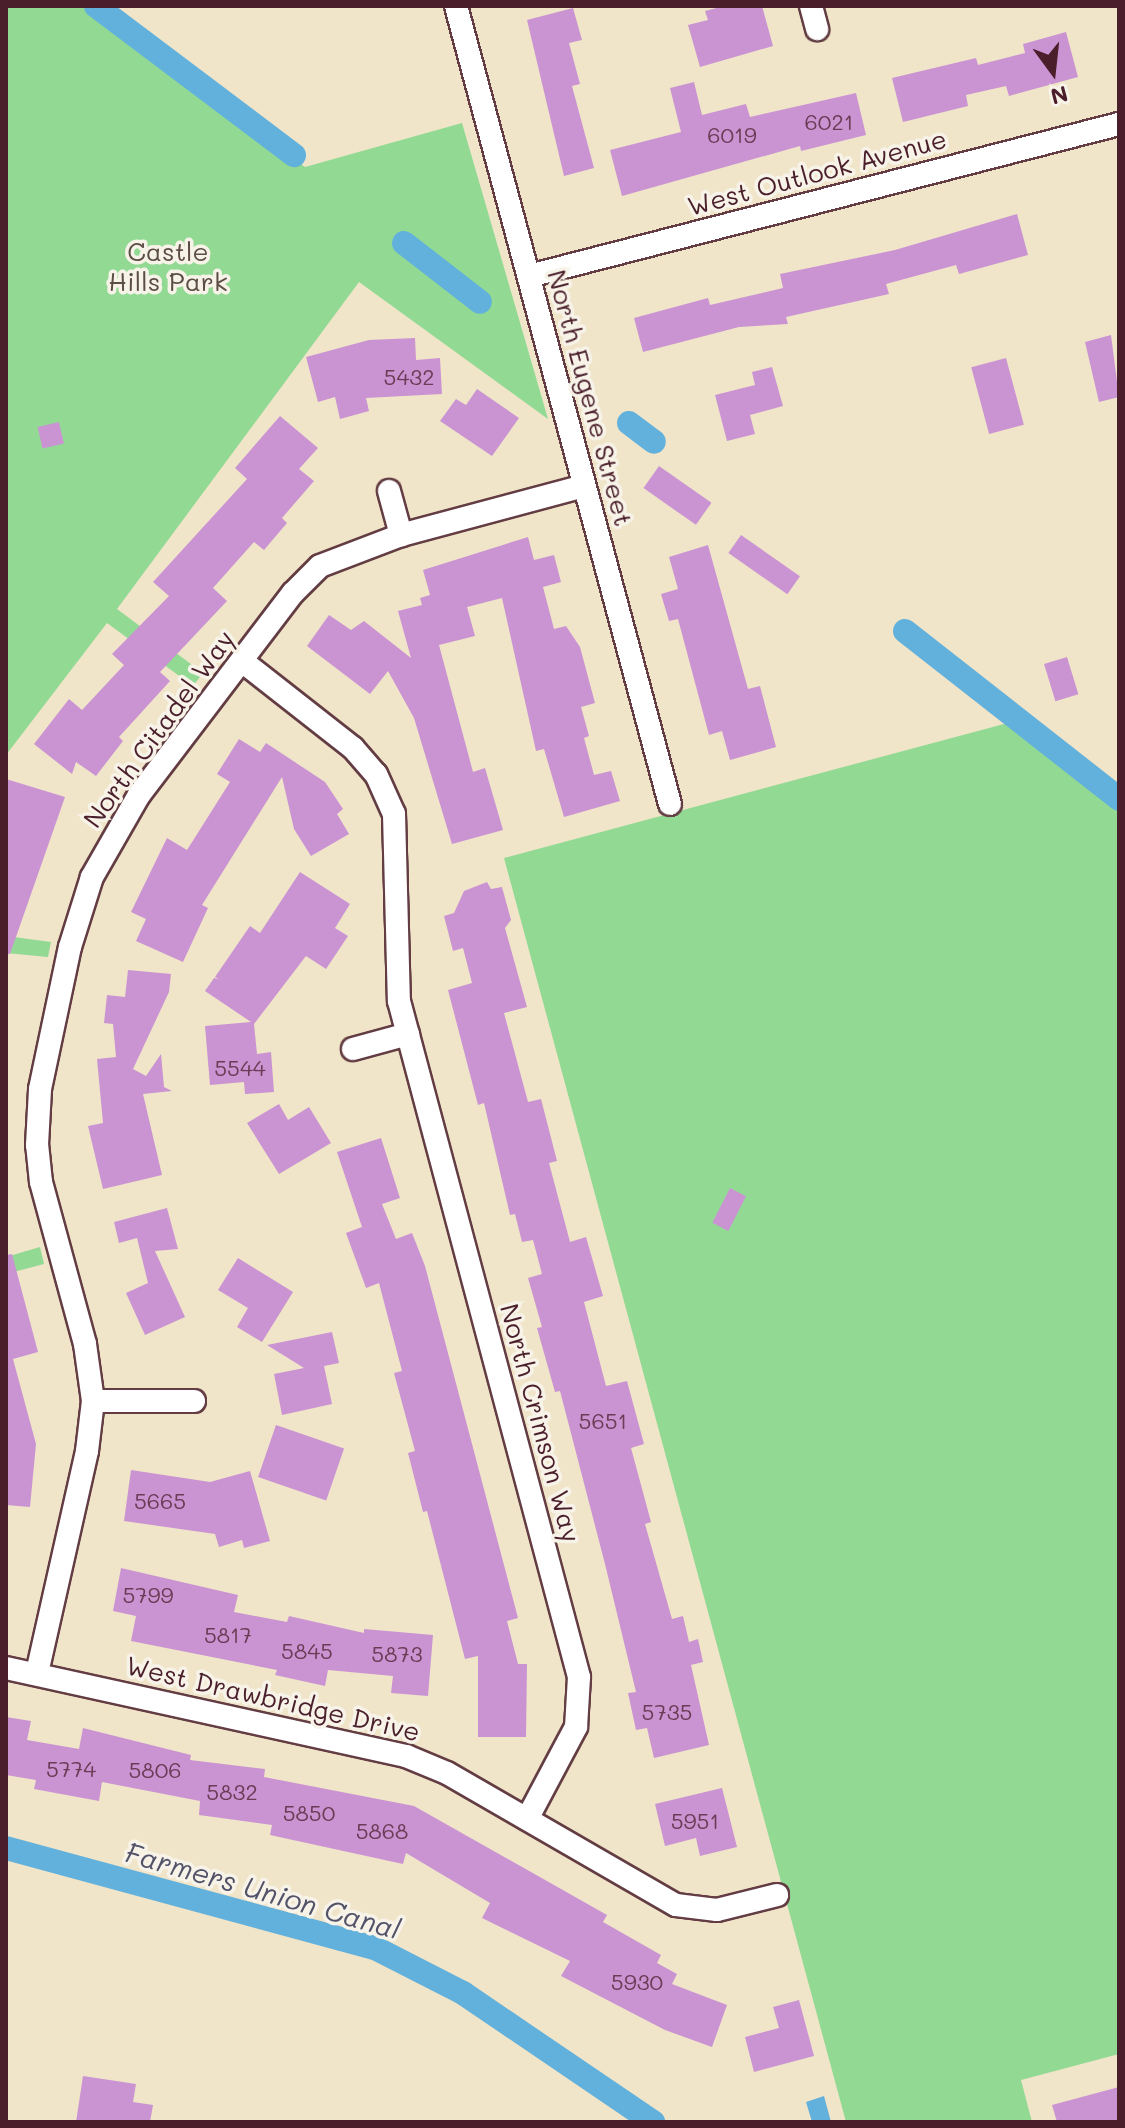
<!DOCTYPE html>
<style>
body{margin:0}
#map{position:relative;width:1125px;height:2128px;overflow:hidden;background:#f0e4c9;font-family:Mali,sans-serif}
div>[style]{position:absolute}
.green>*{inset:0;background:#92da94}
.water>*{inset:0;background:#62b1dc}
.canal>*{height:24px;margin:-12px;padding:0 12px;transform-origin:12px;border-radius:12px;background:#62b1dc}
.building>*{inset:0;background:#ca94d3;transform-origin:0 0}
.roads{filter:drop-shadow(2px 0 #633d43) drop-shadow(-2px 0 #633d43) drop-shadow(0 2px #633d43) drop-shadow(0 -2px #633d43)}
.minor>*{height:22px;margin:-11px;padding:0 11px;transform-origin:11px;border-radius:11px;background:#fff}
span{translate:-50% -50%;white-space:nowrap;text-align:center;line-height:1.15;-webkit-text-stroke:7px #f7f3e8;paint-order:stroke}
.number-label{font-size:22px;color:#6a3c55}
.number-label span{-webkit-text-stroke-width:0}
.street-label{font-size:26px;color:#4a1f2b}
.park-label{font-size:26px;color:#5c4e45}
.water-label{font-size:28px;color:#525269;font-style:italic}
.frame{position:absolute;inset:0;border:8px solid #4a1f2b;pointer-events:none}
.north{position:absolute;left:1013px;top:32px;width:80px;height:80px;-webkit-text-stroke:6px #f7f3e8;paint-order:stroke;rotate:165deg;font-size:22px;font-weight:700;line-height:32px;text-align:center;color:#4a1f2b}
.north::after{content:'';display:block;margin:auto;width:28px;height:36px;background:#4a1f2b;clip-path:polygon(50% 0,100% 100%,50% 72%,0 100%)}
</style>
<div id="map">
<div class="green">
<div style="clip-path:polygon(6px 6px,89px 6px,305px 167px,462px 123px,548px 419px,359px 282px,117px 609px,203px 673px,193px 686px,107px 623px,6px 755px)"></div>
<div style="clip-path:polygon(1030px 717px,1119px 784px,1119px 2054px,1021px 2080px,1032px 2122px,846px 2122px,504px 858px)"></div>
<div style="clip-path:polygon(6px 936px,51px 942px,48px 957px,6px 953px)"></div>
<div style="clip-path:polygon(40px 1247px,44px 1264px,6px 1274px,6px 1257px)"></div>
</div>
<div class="water">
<div style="clip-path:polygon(824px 2096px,831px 2122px,812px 2122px,806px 2102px)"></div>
</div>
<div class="canal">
<div style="left:96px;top:6px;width:248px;rotate:37deg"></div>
<div style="left:404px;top:243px;width:96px;rotate:37.8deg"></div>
<div style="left:629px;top:423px;width:31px;rotate:37deg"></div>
<div style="left:905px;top:631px;width:272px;rotate:38.1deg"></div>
<div style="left:6px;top:1848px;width:385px;rotate:15.2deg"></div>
<div style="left:377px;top:1949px;width:97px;rotate:27.1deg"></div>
<div style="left:463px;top:1993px;width:230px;rotate:34.2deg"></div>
</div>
<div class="building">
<div style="clip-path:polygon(724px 6px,762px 6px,773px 46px,700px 67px,688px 25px,708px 20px,705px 11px)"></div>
<div style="clip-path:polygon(573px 8px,582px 40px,569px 43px,580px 84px,572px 86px,594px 168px,564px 176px,527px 20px)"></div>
<div style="clip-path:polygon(1066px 32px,1078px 77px,1009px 96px,1006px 86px,966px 95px,968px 106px,903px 122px,892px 78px,976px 58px,978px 65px,1025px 53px,1023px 44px)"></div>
<div style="clip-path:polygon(694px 82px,702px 115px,746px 104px,750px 117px,856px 93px,866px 135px,801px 151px,800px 146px,622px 196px,610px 150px,681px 132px,670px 88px)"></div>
<div style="clip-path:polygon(1017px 214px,1028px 255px,959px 274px,956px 265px,886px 284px,889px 294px,786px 317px,788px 324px,739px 327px,643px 352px,634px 318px,708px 298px,710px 305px,783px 288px,780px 274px,895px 250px)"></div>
<div style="clip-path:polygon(1111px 335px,1119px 397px,1099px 402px,1085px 342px)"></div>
<div style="clip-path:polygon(415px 338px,416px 360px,440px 358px,442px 394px,366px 398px,369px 411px,340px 419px,335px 397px,318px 402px,306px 357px,369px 340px)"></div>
<div style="left:1006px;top:358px;width:69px;height:36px;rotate:75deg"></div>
<div style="clip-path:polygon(772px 367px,783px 406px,750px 415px,755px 434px,727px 441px,715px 395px,755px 385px,752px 372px)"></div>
<div style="clip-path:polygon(477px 389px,519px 418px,492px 456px,440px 421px,456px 399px,466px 405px)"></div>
<div style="clip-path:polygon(280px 416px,318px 448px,299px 469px,314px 481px,282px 518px,287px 523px,264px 550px,254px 542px,213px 588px,227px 601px,160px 672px,170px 681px,119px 737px,123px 741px,96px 776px,76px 762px,72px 774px,34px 744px,69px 699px,82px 710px,124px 665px,112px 654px,169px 596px,153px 582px,247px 479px,235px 468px)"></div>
<div style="left:59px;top:422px;width:22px;height:22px;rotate:77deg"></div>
<div style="left:659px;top:466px;width:64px;height:27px;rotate:35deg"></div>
<div style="left:741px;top:535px;width:72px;height:22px;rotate:35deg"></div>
<div style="clip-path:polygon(528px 537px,534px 560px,554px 555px,561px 582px,543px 587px,554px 629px,566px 626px,580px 647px,595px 703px,581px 707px,589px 736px,584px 738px,594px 775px,611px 771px,620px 801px,564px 817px,544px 749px,536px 751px,502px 598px,467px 607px,475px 636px,439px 645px,473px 772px,485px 768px,503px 830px,452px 844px,414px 718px,388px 671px,370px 694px,307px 646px,329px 615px,351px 630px,364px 621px,411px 658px,398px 611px,422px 605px,420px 598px,430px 595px,423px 570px)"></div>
<div style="clip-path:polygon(708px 545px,748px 689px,760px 686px,776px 747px,730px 760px,722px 731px,709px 735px,678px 619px,669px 621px,661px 594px,678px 589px,669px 557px)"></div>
<div style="left:1067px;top:657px;width:39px;height:24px;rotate:73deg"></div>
<div style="clip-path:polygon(239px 739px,260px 752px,266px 743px,325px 782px,343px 809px,337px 814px,349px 834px,311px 856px,294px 829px,282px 777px,202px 905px,208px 908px,183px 962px,136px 941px,146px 919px,131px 912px,167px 838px,187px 850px,230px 782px,217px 774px)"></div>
<div style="clip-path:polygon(6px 779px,65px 797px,10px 954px,6px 954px)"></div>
<div style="clip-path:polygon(300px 872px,350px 904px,335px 928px,348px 936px,326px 969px,306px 956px,254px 1024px,257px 1054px,271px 1052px,274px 1092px,245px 1094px,244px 1082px,210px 1085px,205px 1026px,251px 1022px,205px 991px,214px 978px,219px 979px,215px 977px,250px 926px,260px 933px)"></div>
<div style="clip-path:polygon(487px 882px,491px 889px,502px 887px,511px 920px,505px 928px,527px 1007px,504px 1013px,528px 1102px,541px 1099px,557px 1161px,549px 1163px,570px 1242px,586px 1237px,603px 1296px,584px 1302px,606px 1386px,627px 1381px,644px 1444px,631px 1448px,651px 1522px,645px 1524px,672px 1619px,683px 1616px,689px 1642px,698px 1639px,703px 1662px,691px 1665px,709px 1745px,654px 1758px,647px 1728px,636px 1730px,628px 1693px,636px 1692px,605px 1564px,560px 1391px,555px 1392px,537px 1328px,542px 1327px,528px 1278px,542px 1274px,533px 1240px,522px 1242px,515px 1214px,510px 1215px,484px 1103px,478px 1105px,448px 990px,472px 983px,463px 948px,453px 951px,444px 916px,454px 913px,464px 891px)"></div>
<div style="clip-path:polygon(128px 970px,171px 974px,169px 992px,133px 1069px,146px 1076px,161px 1054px,164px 1087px,172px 1091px,143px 1094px,162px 1175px,103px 1189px,88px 1126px,103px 1123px,97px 1059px,116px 1057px,113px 1024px,104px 1023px,107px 995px,125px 997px)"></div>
<div style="clip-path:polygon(279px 1104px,288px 1120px,309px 1107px,331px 1143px,279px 1174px,247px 1123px)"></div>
<div style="clip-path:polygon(381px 1138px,400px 1198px,382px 1204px,396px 1239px,412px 1233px,425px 1266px,518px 1618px,507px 1621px,518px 1664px,527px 1664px,526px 1737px,478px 1737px,478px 1656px,465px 1659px,427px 1511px,423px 1512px,408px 1453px,415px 1451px,394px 1373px,402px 1371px,379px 1283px,366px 1288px,346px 1233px,362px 1227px,337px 1152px)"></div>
<div style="left:730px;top:1188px;width:18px;height:39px;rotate:27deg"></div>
<div style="clip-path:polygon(167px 1208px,178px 1249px,155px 1251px,185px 1317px,145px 1335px,126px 1293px,148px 1283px,137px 1238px,119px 1243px,114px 1222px)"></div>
<div style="clip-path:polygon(12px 1254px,38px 1352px,13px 1359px,36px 1444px,30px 1507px,6px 1505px,6px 1255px)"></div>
<div style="clip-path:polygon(238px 1258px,293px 1292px,262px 1342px,237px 1327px,248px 1308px,218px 1290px)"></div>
<div style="clip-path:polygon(332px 1332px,339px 1363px,324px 1366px,332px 1404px,282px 1415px,274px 1374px,304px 1368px,267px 1345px)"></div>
<div style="left:276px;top:1425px;width:72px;height:55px;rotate:19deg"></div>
<div style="clip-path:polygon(131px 1470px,210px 1482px,250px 1471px,270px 1541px,244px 1548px,242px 1540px,219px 1547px,215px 1534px,124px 1521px)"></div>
<div style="clip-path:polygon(121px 1568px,238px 1595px,234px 1612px,287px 1622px,289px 1616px,364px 1633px,364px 1629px,433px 1635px,428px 1696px,391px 1693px,393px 1676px,328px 1670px,325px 1686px,275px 1675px,277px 1670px,131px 1641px,136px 1616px,113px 1611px)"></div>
<div style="clip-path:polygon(6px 1717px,31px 1721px,27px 1740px,79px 1749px,83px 1728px,191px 1755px,190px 1760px,265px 1769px,264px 1777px,414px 1806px,607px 1915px,603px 1922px,661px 1955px,657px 1963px,677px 1974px,672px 1984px,727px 2005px,712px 2047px,665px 2030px,561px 1976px,570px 1961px,482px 1918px,490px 1903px,406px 1853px,403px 1864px,270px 1835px,272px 1825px,199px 1815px,200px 1801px,102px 1782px,99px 1801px,34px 1789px,36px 1780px,6px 1775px)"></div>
<div style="clip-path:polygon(722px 1788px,737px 1847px,700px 1856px,696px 1838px,665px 1846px,655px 1804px)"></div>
<div style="clip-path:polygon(799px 2000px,814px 2056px,754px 2072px,745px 2037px,779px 2028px,773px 2007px)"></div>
<div style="clip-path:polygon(83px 2076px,136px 2084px,133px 2102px,153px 2105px,150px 2122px,76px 2122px)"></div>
<div style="clip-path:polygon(1119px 2087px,1119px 2122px,1057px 2122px,1052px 2105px)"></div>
</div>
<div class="roads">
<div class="minor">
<div style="left:456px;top:6px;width:826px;rotate:74.99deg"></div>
<div style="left:811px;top:6px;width:24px;rotate:75deg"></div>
<div style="left:529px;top:276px;width:609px;rotate:-14.45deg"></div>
<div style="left:389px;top:491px;width:46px;rotate:74.7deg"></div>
<div style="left:242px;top:661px;width:141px;rotate:38.1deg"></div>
<div style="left:353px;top:748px;width:35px;rotate:49deg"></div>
<div style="left:376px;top:774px;width:44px;rotate:65.8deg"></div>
<div style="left:394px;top:814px;width:187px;rotate:88.5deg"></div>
<div style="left:399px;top:1001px;width:700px;rotate:75.09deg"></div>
<div style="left:579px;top:1677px;width:50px;rotate:93.4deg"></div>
<div style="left:576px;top:1727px;width:104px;rotate:118deg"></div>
<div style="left:353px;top:1049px;width:57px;rotate:-15.3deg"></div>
<div style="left:93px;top:1401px;width:101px"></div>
<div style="left:6px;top:1668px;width:410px;rotate:12.4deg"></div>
<div style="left:406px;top:1756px;width:44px;rotate:22.5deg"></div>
<div style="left:447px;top:1773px;width:264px;rotate:30deg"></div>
<div style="left:676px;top:1905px;width:41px;rotate:7deg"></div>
<div style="left:717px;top:1910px;width:62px;rotate:-14deg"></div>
<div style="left:37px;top:1673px;width:228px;rotate:-77.3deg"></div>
<div style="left:87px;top:1451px;width:50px;rotate:-83.2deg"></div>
<div style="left:93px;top:1401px;width:58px;rotate:-98deg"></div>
<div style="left:85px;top:1344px;width:168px;rotate:-105.2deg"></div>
<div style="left:41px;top:1182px;width:37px;rotate:-96deg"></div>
<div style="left:37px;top:1145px;width:56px;rotate:-86.9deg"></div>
<div style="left:40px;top:1089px;width:145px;rotate:-78.1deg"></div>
<div style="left:70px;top:947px;width:73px;rotate:-72.6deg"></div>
<div style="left:92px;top:877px;width:95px;rotate:-60.2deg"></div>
<div style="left:139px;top:795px;width:254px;rotate:-52.7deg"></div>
<div style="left:293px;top:593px;width:38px;rotate:-45deg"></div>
<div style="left:320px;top:566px;width:87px;rotate:-20.9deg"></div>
<div style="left:401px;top:535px;width:189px;rotate:-15deg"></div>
</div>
</div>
<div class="number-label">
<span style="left:829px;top:122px">6021</span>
<span style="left:732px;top:135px">6019</span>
<span style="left:409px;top:377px">5432</span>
<span style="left:240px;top:1068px">5544</span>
<span style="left:603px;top:1421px">5651</span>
<span style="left:160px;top:1501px">5665</span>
<span style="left:148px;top:1595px">5799</span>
<span style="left:228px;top:1635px">5817</span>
<span style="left:307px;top:1651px">5845</span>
<span style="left:397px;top:1654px">5873</span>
<span style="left:667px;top:1712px">5735</span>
<span style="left:71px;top:1769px">5774</span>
<span style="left:155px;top:1770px">5806</span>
<span style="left:232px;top:1792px">5832</span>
<span style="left:309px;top:1813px">5850</span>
<span style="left:695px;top:1821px">5951</span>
<span style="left:382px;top:1831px">5868</span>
<span style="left:637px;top:1982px">5930</span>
</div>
<div class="street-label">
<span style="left:817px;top:173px;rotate:-15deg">West Outlook Avenue</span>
<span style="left:590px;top:398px;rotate:75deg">North Eugene Street</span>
<span style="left:159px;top:729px;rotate:-54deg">North Citadel Way</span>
<span style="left:540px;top:1423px;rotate:75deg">North Crimson Way</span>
<span style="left:273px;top:1699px;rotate:13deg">West Drawbridge Drive</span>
</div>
<div class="park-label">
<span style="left:168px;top:267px">Castle<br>Hills Park</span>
</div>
<div class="water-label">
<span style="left:263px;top:1890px;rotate:16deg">Farmers Union Canal</span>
</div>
<div class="frame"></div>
<div class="north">N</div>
</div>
